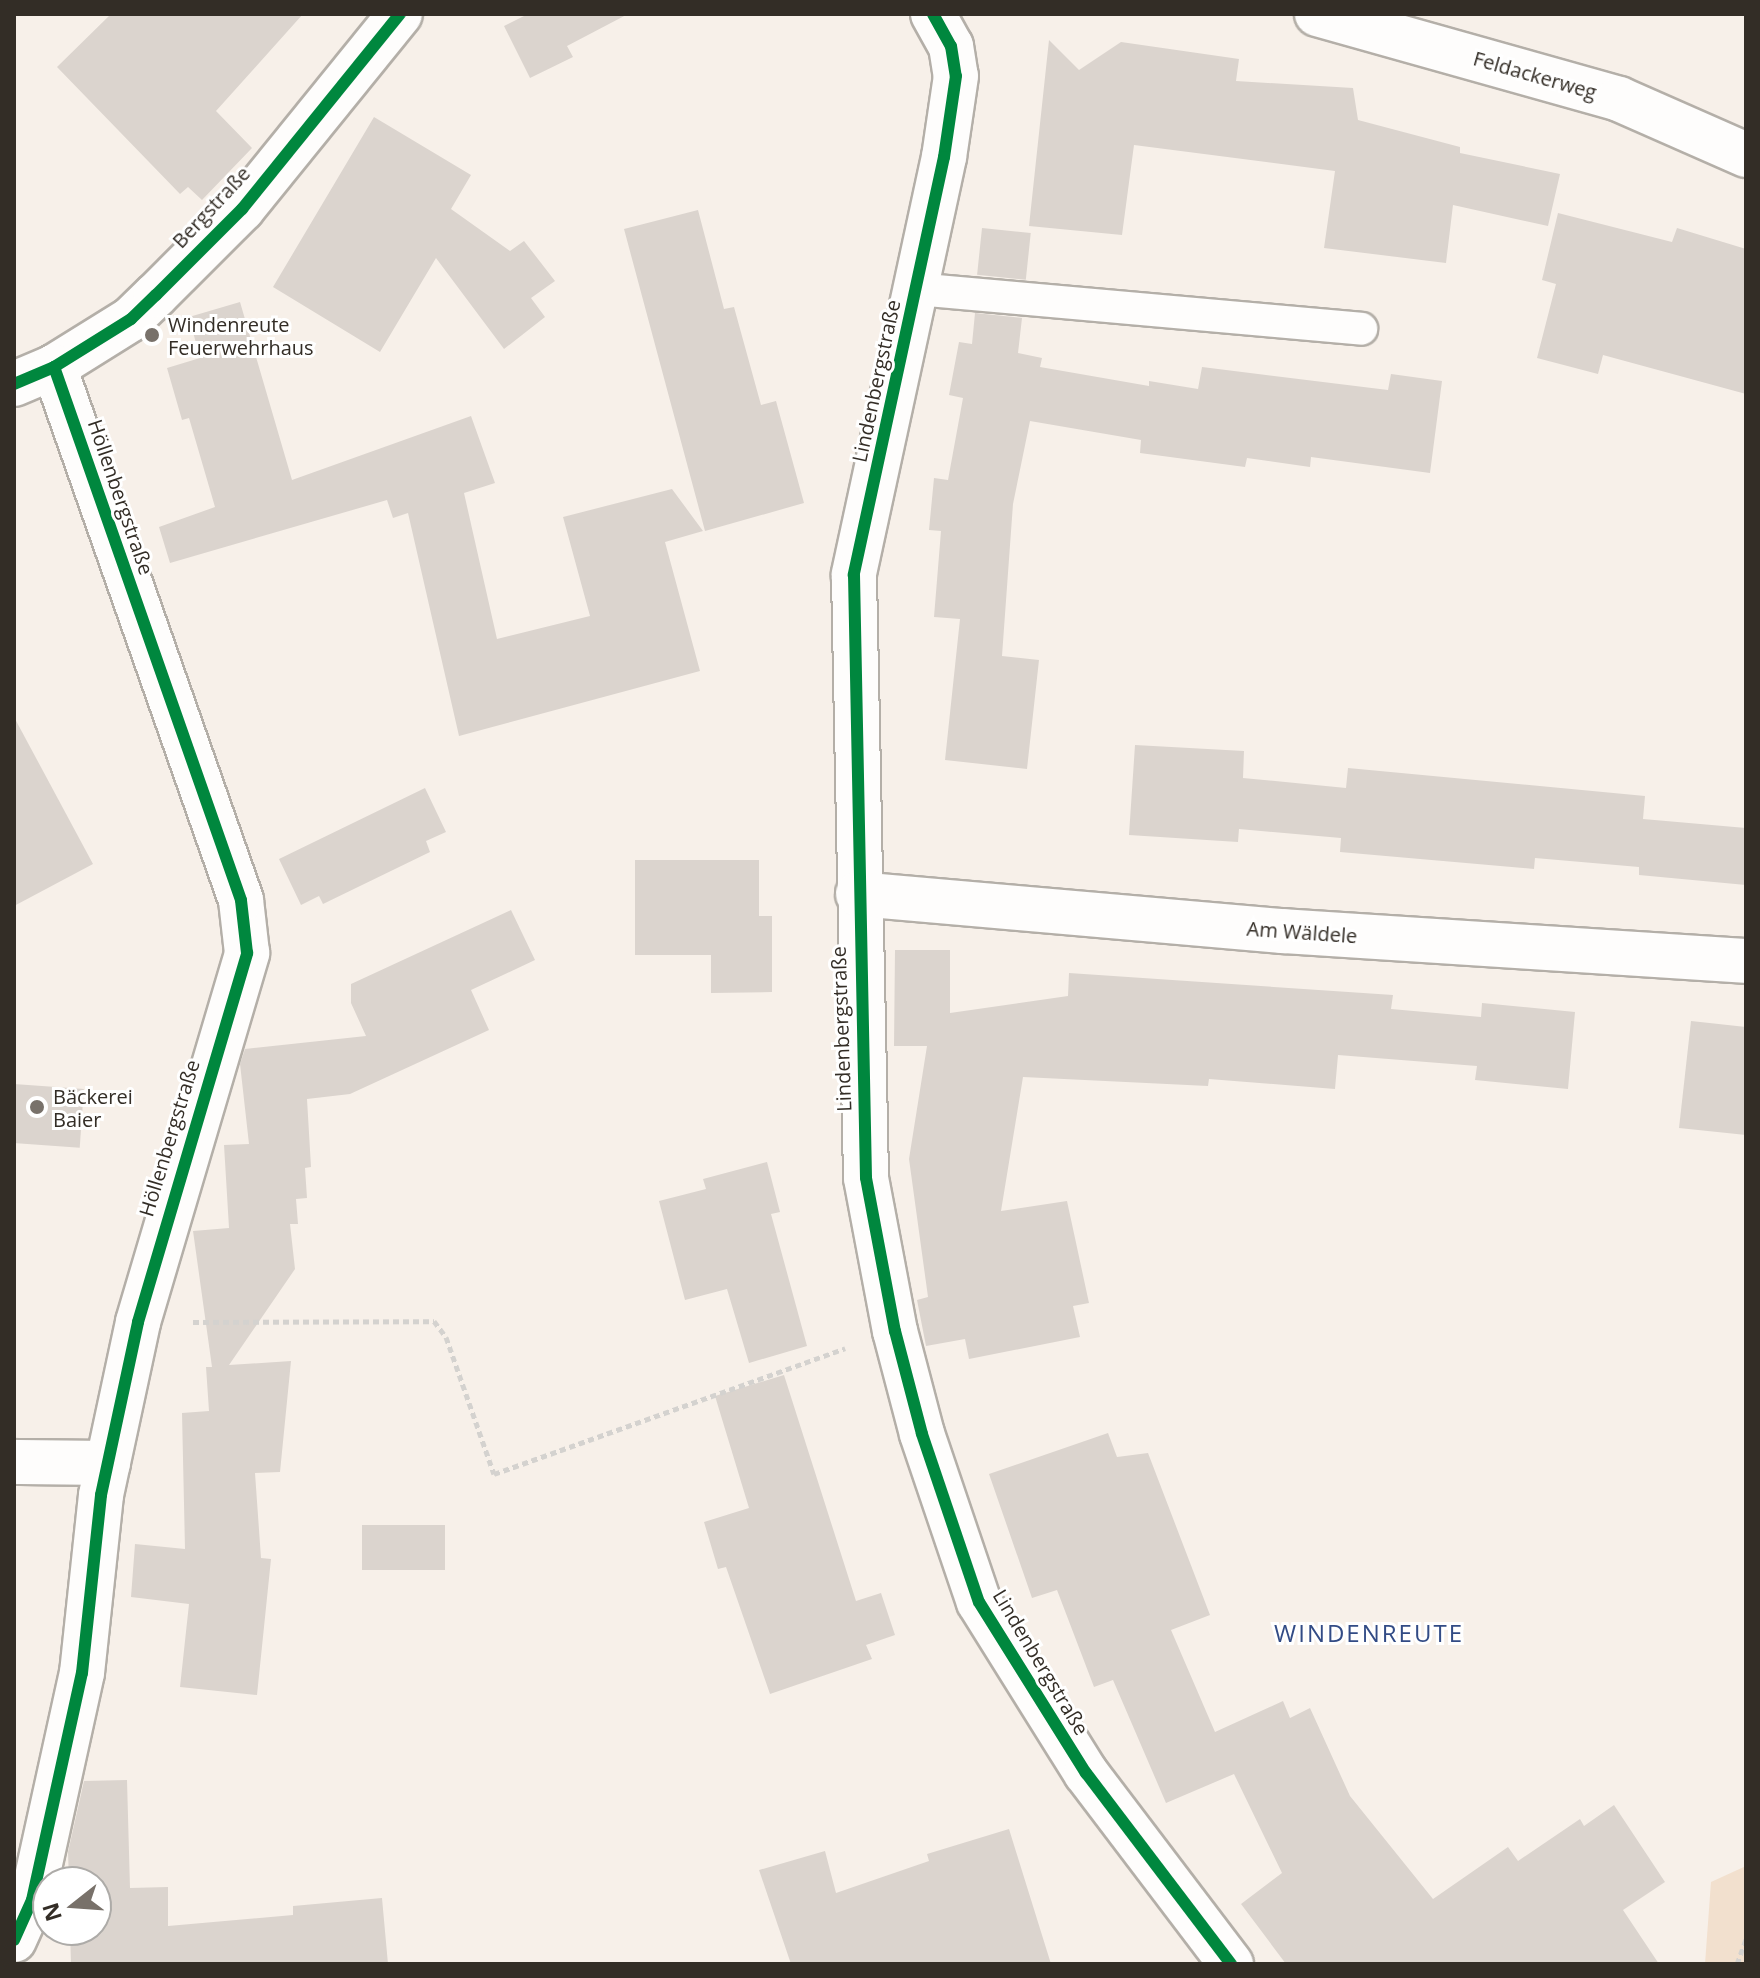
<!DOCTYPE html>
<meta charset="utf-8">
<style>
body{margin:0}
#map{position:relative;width:1760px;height:1978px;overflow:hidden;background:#f7f0e9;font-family:"Open Sans",sans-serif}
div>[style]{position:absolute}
.green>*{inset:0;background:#f2e0ce}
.building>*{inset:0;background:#dbd4ce;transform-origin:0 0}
.path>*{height:5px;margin-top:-2.5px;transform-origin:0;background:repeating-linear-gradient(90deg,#d4d2cf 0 6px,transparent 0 10px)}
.roads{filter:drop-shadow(2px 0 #b4afa8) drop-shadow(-2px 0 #b4afa8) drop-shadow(0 2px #b4afa8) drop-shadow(0 -2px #b4afa8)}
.service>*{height:32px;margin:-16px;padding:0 16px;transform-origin:16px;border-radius:16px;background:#fefdfc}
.minor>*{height:44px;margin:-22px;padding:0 22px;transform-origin:22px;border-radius:22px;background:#fefdfc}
.cycleway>*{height:12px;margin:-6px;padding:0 6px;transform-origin:6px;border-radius:6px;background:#00873e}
.dots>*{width:22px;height:22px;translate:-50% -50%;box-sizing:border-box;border:4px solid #fff;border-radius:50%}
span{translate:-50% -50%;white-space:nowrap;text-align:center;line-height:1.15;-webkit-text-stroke:6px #fff;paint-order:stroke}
.street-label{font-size:20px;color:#332d26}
.poi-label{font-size:20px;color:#332d26}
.left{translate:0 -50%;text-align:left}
.quarter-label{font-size:24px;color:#324b85;letter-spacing:2px}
.frame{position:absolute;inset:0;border:16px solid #332d26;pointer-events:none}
.north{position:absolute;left:32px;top:1866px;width:80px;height:80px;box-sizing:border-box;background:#fff;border:2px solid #adaba8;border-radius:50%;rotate:253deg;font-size:22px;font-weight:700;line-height:32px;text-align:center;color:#332d26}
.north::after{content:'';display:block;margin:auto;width:28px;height:36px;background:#78716a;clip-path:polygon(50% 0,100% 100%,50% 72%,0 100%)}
</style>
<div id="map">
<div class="green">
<div style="clip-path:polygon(1746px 1866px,1746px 1964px,1705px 1964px,1711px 1882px)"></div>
</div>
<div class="building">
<div style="clip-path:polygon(111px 14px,303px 14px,216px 111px,252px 148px,202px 200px,188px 187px,180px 194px,57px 67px)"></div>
<div style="clip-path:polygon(528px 14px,628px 14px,567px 46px,573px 57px,530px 78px,504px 26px)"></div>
<div style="clip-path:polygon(1049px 40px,1079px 70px,1121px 42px,1239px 59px,1236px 81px,1353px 88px,1358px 120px,1460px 147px,1460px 153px,1560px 174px,1548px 226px,1453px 205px,1446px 263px,1324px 248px,1335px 171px,1134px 145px,1122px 235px,1029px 226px)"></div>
<div style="clip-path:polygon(374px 117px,471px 175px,451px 209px,510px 251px,524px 241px,555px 281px,531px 298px,545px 317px,504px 349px,436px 258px,380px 352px,273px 287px)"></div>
<div style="clip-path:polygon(698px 210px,724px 309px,734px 307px,761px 405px,776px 401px,804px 503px,705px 531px,624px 229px)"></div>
<div style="clip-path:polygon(1558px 213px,1672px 242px,1677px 228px,1746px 249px,1746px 394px,1603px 355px,1598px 374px,1537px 358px,1556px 284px,1542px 280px)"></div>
<div style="left:982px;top:228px;width:49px;height:47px;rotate:6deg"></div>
<div style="clip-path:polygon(240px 302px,292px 480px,471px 416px,495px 483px,464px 493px,497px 639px,590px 616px,563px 517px,672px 489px,703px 531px,665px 542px,700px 671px,459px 736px,408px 513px,393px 518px,387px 500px,170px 563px,159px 527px,215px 507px,189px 418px,182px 420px,167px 368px,200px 358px,189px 317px)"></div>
<div style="clip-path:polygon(975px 313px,1022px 318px,1018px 353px,1042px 358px,1040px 367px,1149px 386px,1149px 381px,1198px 389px,1202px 367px,1388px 390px,1391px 374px,1442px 381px,1430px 473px,1311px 457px,1310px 467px,1247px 458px,1245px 467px,1140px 453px,1141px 440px,1030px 421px,1013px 504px,1002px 656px,1039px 660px,1027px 769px,945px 760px,960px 619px,934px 617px,941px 531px,929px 530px,934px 478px,948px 480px,963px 398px,949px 395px,959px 342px,972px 344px)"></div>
<div style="clip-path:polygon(14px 717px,93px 864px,14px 906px)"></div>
<div style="clip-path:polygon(1135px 745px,1244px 751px,1243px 778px,1346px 788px,1348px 768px,1645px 796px,1643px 819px,1746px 828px,1746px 885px,1639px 875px,1639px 867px,1535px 858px,1534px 869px,1340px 852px,1341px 838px,1239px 829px,1238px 842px,1129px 835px)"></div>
<div style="clip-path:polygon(425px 788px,446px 832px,426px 841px,430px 852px,323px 904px,319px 896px,301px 905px,279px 859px)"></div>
<div style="clip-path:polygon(635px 860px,759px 860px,759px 916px,772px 916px,772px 992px,711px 993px,711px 955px,635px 955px)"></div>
<div style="clip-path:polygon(511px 910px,535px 960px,471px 990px,489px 1030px,350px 1094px,307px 1099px,311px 1167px,305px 1168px,307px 1198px,296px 1199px,298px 1224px,290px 1224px,295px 1269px,229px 1365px,291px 1361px,280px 1472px,255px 1473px,261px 1558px,271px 1559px,257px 1695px,180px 1687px,189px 1604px,131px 1597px,135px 1544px,185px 1549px,182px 1413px,209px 1411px,206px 1367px,212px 1367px,193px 1231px,229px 1228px,224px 1145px,249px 1144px,240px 1064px,245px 1049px,366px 1036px,351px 1003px,351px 984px)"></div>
<div style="clip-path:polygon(895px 950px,950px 950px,950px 1013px,1068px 996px,1069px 973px,1393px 995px,1391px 1009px,1481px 1017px,1482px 1003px,1575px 1012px,1568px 1089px,1475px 1080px,1477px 1066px,1338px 1055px,1335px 1089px,1209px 1079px,1208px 1086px,1023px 1077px,1001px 1211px,1067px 1201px,1089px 1303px,1073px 1306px,1080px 1337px,969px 1359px,965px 1339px,926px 1346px,917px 1300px,928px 1297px,909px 1159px,927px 1046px,894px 1046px)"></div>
<div style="clip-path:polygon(1691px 1021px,1746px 1027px,1746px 1135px,1679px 1128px)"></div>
<div style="left:14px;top:1084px;width:70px;height:59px;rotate:4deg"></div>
<div style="clip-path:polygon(767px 1162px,780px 1212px,771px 1214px,807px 1346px,749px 1363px,727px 1289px,685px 1300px,659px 1201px,706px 1189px,703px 1179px)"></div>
<div style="clip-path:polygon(784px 1375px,856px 1601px,881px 1593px,895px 1635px,866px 1645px,872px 1659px,770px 1694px,726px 1567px,718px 1569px,704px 1522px,749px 1508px,715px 1396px)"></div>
<div style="clip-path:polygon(1108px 1433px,1117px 1457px,1148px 1453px,1210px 1615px,1171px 1630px,1215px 1732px,1283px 1701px,1290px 1718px,1310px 1708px,1350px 1796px,1433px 1899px,1508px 1847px,1518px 1861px,1580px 1819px,1584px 1826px,1614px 1805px,1665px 1882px,1623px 1910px,1659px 1964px,1286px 1964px,1241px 1904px,1282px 1873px,1234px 1774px,1166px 1803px,1113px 1680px,1094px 1687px,1057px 1590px,1032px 1598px,989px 1474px)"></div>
<div style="left:362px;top:1525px;width:83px;height:45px"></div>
<div style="clip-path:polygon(127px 1780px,130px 1888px,168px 1887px,168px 1926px,293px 1915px,293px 1906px,382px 1898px,388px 1964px,71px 1964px,70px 1930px,96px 1930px,96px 1882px,69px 1882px,68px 1852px,84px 1781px)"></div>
<div style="clip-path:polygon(1009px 1829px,1051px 1964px,791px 1964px,759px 1870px,825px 1851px,836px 1893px,929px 1861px,927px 1854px)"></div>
</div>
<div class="path">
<div style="left:193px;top:1322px;width:241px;rotate:-0.2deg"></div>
<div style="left:434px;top:1321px;width:20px;rotate:53deg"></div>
<div style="left:446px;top:1337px;width:145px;rotate:70.7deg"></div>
<div style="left:494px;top:1474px;width:373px;rotate:-19.7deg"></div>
<div style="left:1737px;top:1964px;width:27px;rotate:-70deg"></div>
</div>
<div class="roads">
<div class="service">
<div style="left:916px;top:289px;width:447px;rotate:5.1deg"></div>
</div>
<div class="minor">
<div style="left:933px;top:14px;width:37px;rotate:61deg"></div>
<div style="left:951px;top:46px;width:30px;rotate:81deg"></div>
<div style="left:956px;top:76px;width:82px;rotate:98.4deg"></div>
<div style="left:944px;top:157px;width:428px;rotate:102.2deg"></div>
<div style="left:854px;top:575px;width:603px;rotate:88.86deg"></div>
<div style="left:866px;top:1178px;width:156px;rotate:79.3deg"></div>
<div style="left:895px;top:1331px;width:106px;rotate:75.3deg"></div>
<div style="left:922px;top:1434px;width:177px;rotate:71.3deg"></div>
<div style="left:979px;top:1602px;width:202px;rotate:58deg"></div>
<div style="left:1086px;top:1773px;width:240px;rotate:52.8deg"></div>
<div style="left:1317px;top:14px;width:314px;rotate:15.7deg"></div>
<div style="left:1619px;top:99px;width:139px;rotate:23.8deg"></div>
<div style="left:14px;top:384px;width:43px;rotate:-23deg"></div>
<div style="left:54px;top:367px;width:91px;rotate:-31.9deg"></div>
<div style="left:131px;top:319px;width:35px;rotate:-44deg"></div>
<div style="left:156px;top:295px;width:122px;rotate:-45deg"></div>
<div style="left:242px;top:209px;width:251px;rotate:-51deg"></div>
<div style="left:858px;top:894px;width:427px;rotate:5deg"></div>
<div style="left:1283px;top:931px;width:464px;rotate:3.7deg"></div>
<div style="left:14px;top:1462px;width:94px;rotate:0.6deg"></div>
<div style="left:14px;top:1940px;width:44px;rotate:-65.8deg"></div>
<div style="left:32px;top:1900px;width:232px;rotate:-77.6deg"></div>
<div style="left:82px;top:1673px;width:179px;rotate:-83.9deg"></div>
<div style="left:101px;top:1495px;width:177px;rotate:-77.9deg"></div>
<div style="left:138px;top:1322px;width:385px;rotate:-73.5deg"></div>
<div style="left:247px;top:953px;width:53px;rotate:-96.5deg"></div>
<div style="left:241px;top:900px;width:565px;rotate:-109.33deg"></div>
</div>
</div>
<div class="cycleway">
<div style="left:933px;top:14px;width:37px;rotate:61deg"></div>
<div style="left:951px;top:46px;width:30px;rotate:81deg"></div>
<div style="left:956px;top:76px;width:82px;rotate:98.4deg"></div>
<div style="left:944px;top:157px;width:428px;rotate:102.2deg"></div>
<div style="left:854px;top:575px;width:603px;rotate:88.86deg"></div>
<div style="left:866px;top:1178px;width:156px;rotate:79.3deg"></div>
<div style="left:895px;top:1331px;width:106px;rotate:75.3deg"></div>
<div style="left:922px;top:1434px;width:177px;rotate:71.3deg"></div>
<div style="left:979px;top:1602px;width:202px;rotate:58deg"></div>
<div style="left:1086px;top:1773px;width:240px;rotate:52.8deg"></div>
<div style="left:14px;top:384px;width:43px;rotate:-23deg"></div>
<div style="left:54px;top:367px;width:91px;rotate:-31.9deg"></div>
<div style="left:131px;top:319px;width:35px;rotate:-44deg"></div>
<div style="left:156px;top:295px;width:122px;rotate:-45deg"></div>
<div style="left:242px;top:209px;width:251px;rotate:-51deg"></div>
<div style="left:14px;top:1940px;width:44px;rotate:-65.8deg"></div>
<div style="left:32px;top:1900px;width:232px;rotate:-77.6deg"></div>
<div style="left:82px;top:1673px;width:179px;rotate:-83.9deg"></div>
<div style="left:101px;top:1495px;width:177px;rotate:-77.9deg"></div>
<div style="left:138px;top:1322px;width:385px;rotate:-73.5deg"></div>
<div style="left:247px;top:953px;width:53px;rotate:-96.5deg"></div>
<div style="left:241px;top:900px;width:565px;rotate:-109.33deg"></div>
</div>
<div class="dots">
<div style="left:152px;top:335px;background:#78716a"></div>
<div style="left:37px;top:1107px;background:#78716a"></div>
</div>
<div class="street-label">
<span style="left:1535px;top:75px;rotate:16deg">Feldackerweg</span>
<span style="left:211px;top:207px;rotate:-47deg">Bergstraße</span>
<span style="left:876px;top:381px;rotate:-78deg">Lindenbergstraße</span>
<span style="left:121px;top:497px;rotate:71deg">Höllenbergstraße</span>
<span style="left:1302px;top:932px;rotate:4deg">Am Wäldele</span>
<span style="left:841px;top:1029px;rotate:-92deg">Lindenbergstraße</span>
<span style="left:169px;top:1138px;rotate:-73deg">Höllenbergstraße</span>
<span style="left:1041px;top:1662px;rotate:59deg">Lindenbergstraße</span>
</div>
<div class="poi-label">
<span class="left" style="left:168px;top:336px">Windenreute<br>Feuerwehrhaus</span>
<span class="left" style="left:53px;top:1108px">Bäckerei<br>Baier</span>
</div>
<div class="quarter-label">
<span style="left:1369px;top:1633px">WINDENREUTE</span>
</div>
<div class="frame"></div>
<div class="north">N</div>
</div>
